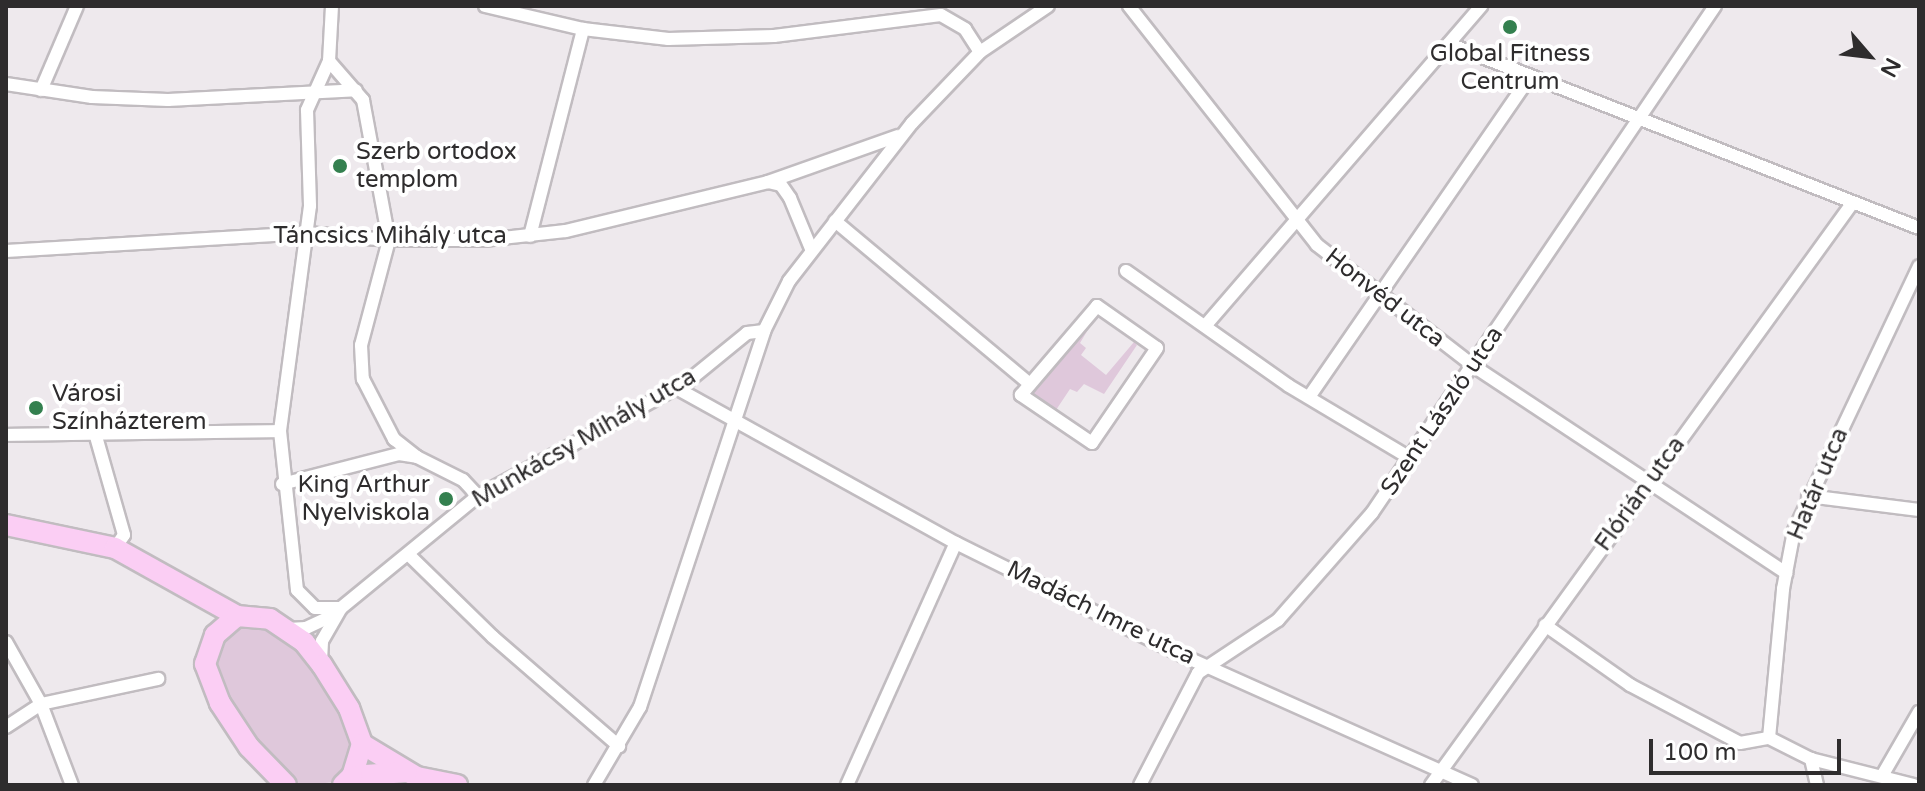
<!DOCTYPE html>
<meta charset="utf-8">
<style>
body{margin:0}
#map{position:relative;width:1925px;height:791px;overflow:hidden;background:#eee9ed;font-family:"Varela Round",sans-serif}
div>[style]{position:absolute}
.green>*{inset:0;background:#dfc8db}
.roads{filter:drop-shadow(2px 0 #c1bcc0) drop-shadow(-2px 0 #c1bcc0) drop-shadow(0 2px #c1bcc0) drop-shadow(0 -2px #c1bcc0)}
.street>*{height:12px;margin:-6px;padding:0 6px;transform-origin:6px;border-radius:6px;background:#fff}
.primary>*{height:20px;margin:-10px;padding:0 10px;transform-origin:10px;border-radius:10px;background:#fbcef4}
.dots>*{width:22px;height:22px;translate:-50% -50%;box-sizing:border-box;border:4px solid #fff;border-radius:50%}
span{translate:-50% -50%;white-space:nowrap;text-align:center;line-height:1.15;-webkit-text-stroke:8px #fff;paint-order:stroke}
.poi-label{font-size:24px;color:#2e2c2d}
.left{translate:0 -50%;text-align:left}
.right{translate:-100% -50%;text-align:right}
.street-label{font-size:24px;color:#2e2c2d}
.frame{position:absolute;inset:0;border:8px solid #2e2c2d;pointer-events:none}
.north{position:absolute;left:1829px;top:16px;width:80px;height:80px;-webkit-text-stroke:6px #fff;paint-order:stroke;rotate:118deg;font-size:22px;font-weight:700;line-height:32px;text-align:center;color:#2e2c2d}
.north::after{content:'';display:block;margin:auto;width:28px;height:36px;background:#2e2c2d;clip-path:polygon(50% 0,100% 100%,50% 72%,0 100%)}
.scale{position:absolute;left:1649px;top:739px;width:192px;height:36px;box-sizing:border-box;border:4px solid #2e2c2d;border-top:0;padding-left:10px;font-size:24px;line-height:28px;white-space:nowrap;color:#2e2c2d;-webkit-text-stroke:6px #fff;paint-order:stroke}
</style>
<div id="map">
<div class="green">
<div style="clip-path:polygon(1095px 318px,1080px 343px,1086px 348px,1081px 355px,1106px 375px,1134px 342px,1137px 345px,1104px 394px,1084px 384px,1077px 392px,1070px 389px,1054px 413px,1030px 397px)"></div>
<div style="clip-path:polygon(250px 622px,283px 632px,317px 669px,358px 743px,338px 782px,300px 785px,280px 772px,226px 699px,213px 665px,221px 640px,238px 625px)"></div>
</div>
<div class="roads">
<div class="street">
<div style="left:332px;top:6px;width:55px;rotate:93.1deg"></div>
<div style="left:329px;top:61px;width:54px;rotate:114.2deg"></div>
<div style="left:307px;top:110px;width:96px;rotate:88.2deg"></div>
<div style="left:310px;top:206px;width:227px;rotate:97.6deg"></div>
<div style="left:280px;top:431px;width:160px;rotate:83.9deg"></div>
<div style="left:297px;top:590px;width:25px;rotate:45deg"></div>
<div style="left:315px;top:608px;width:26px"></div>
<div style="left:485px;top:6px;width:101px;rotate:13.2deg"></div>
<div style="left:583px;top:29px;width:86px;rotate:6.7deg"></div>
<div style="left:668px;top:39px;width:106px;rotate:-1.6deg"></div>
<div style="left:774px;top:36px;width:168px;rotate:-7.2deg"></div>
<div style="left:941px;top:15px;width:28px;rotate:30deg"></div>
<div style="left:965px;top:29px;width:27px;rotate:57deg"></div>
<div style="left:1129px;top:6px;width:304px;rotate:51.8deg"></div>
<div style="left:1317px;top:245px;width:196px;rotate:37.7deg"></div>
<div style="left:1472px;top:365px;width:377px;rotate:33.5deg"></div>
<div style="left:1449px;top:44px;width:505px;rotate:21.38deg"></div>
<div style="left:329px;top:61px;width:52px;rotate:48.9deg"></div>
<div style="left:363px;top:100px;width:142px;rotate:79.5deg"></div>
<div style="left:389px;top:240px;width:109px;rotate:104.9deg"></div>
<div style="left:361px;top:345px;width:34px;rotate:87deg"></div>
<div style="left:363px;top:379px;width:68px;rotate:62.7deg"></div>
<div style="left:394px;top:439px;width:29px;rotate:38deg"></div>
<div style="left:6px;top:84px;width:87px;rotate:8.6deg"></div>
<div style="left:92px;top:97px;width:76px;rotate:2.3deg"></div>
<div style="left:168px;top:100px;width:188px;rotate:-3deg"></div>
<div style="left:41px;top:90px;width:91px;rotate:-66.8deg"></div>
<div style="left:768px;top:182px;width:13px;rotate:13deg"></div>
<div style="left:781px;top:185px;width:16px;rotate:55deg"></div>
<div style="left:790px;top:198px;width:57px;rotate:67.5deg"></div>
<div style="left:835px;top:221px;width:254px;rotate:39.9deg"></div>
<div style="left:530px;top:236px;width:214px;rotate:-75.6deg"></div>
<div style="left:6px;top:251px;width:302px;rotate:-3.4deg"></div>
<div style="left:307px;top:233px;width:82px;rotate:4.9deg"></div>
<div style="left:389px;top:240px;width:95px"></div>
<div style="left:484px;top:240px;width:82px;rotate:-6.3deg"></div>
<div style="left:566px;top:231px;width:208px;rotate:-13.6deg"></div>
<div style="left:768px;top:182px;width:138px;rotate:-19.5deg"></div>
<div style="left:1126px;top:271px;width:199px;rotate:35.2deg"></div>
<div style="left:1289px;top:386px;width:141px;rotate:30.8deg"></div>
<div style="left:1097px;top:306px;width:73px;rotate:35deg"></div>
<div style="left:1157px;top:348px;width:115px;rotate:124.4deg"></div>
<div style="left:1092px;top:443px;width:86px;rotate:-145.9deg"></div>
<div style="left:1021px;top:395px;width:117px;rotate:-49.5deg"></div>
<div style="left:1205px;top:326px;width:423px;rotate:-49.2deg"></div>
<div style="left:676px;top:388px;width:320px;rotate:29deg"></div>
<div style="left:956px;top:543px;width:259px;rotate:26.4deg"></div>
<div style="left:1188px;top:658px;width:311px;rotate:24.1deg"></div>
<div style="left:1309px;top:397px;width:389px;rotate:-55.4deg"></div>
<div style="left:95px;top:433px;width:106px;rotate:74.1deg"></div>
<div style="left:124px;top:535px;width:16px;rotate:125deg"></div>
<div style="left:6px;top:435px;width:274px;rotate:-0.8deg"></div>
<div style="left:282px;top:484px;width:121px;rotate:-14.4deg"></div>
<div style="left:399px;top:454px;width:18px;rotate:9deg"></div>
<div style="left:417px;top:457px;width:51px;rotate:26.6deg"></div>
<div style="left:463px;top:480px;width:22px;rotate:47deg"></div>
<div style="left:1808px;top:496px;width:112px;rotate:7.2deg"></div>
<div style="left:409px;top:555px;width:117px;rotate:44.3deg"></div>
<div style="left:493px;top:637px;width:167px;rotate:40.9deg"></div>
<div style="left:1545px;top:625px;width:104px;rotate:35.2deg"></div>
<div style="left:1630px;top:685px;width:124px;rotate:27.8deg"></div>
<div style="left:1740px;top:743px;width:29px;rotate:-10deg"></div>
<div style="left:288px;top:629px;width:18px;rotate:-3deg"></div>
<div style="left:306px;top:628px;width:31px;rotate:-25deg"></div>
<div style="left:6px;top:642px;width:71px;rotate:60.6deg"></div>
<div style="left:41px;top:704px;width:87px;rotate:69.1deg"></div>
<div style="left:321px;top:661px;width:20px;rotate:-87deg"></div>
<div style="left:322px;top:641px;width:38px;rotate:-60deg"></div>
<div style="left:341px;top:608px;width:177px;rotate:-39.3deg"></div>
<div style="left:478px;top:496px;width:238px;rotate:-28.6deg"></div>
<div style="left:687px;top:382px;width:77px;rotate:-39.2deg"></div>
<div style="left:747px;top:333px;width:17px;rotate:-7deg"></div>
<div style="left:6px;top:727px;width:42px;rotate:-33.3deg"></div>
<div style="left:41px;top:704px;width:120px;rotate:-12.1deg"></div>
<div style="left:1811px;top:759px;width:106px;rotate:14.2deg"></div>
<div style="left:1882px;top:776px;width:74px;rotate:-60deg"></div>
<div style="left:594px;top:785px;width:91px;rotate:-59.5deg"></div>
<div style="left:640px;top:707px;width:396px;rotate:-71.7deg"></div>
<div style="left:764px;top:331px;width:56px;rotate:-63.4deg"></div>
<div style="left:789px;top:281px;width:200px;rotate:-52.1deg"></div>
<div style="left:912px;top:123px;width:98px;rotate:-46.2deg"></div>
<div style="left:980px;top:52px;width:82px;rotate:-34.1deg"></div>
<div style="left:847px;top:785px;width:265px;rotate:-65.8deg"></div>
<div style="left:1140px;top:785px;width:126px;rotate:-62.6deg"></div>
<div style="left:1198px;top:673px;width:96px;rotate:-33.5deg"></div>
<div style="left:1278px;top:620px;width:142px;rotate:-48.7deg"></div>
<div style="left:1372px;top:513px;width:612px;rotate:-55.92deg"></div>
<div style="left:1431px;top:785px;width:716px;rotate:-54.09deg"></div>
<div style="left:1817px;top:785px;width:27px;rotate:-103deg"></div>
<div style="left:1811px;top:759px;width:47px;rotate:-153.4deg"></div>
<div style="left:1769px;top:738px;width:150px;rotate:-84.6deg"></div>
<div style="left:1783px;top:589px;width:59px;rotate:-79.3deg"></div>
<div style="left:1794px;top:531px;width:293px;rotate:-64.7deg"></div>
</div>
<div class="primary">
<div style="left:6px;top:525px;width:111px;rotate:11.9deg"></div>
<div style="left:115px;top:548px;width:140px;rotate:29.1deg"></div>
<div style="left:362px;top:744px;width:64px;rotate:31deg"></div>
<div style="left:417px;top:777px;width:41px;rotate:11.3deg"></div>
<div style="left:352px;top:776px;width:55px;rotate:-4.2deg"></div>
<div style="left:286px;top:785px;width:53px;rotate:-134.2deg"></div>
<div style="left:249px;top:747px;width:53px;rotate:-123.4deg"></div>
<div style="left:220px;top:703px;width:42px;rotate:-111deg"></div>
<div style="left:205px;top:664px;width:31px;rotate:-71deg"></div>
<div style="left:215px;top:635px;width:29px;rotate:-41deg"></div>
<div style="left:237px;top:616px;width:33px;rotate:5deg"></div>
<div style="left:270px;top:619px;width:41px;rotate:34.1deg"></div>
<div style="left:304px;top:642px;width:29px;rotate:52deg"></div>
<div style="left:322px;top:665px;width:51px;rotate:57.9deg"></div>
<div style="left:349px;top:708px;width:38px;rotate:70deg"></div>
<div style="left:362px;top:744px;width:34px;rotate:107deg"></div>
<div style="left:352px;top:776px;width:13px;rotate:135deg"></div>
</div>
</div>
<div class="dots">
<div style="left:1510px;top:27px;background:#34804f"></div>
<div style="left:340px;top:166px;background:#34804f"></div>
<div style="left:36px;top:408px;background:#34804f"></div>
<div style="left:446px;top:499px;background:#34804f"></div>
</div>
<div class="poi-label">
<span style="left:1510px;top:68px">Global Fitness<br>Centrum</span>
<span class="left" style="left:356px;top:166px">Szerb ortodox<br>templom</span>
<span class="left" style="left:52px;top:408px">Városi<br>Színházterem</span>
<span class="right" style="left:430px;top:499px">King Arthur<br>Nyelviskola</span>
</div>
<div class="street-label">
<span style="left:390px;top:236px">Táncsics Mihály utca</span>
<span style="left:1385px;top:298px;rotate:38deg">Honvéd utca</span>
<span style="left:1442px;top:411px;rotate:-56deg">Szent László utca</span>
<span style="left:584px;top:438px;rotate:-30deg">Munkácsy Mihály utca</span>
<span style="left:1818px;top:484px;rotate:-67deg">Határ utca</span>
<span style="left:1640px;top:494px;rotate:-54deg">Flórián utca</span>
<span style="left:1101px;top:613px;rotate:26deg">Madách Imre utca</span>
</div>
<div class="frame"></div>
<div class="north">N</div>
<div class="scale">100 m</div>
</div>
